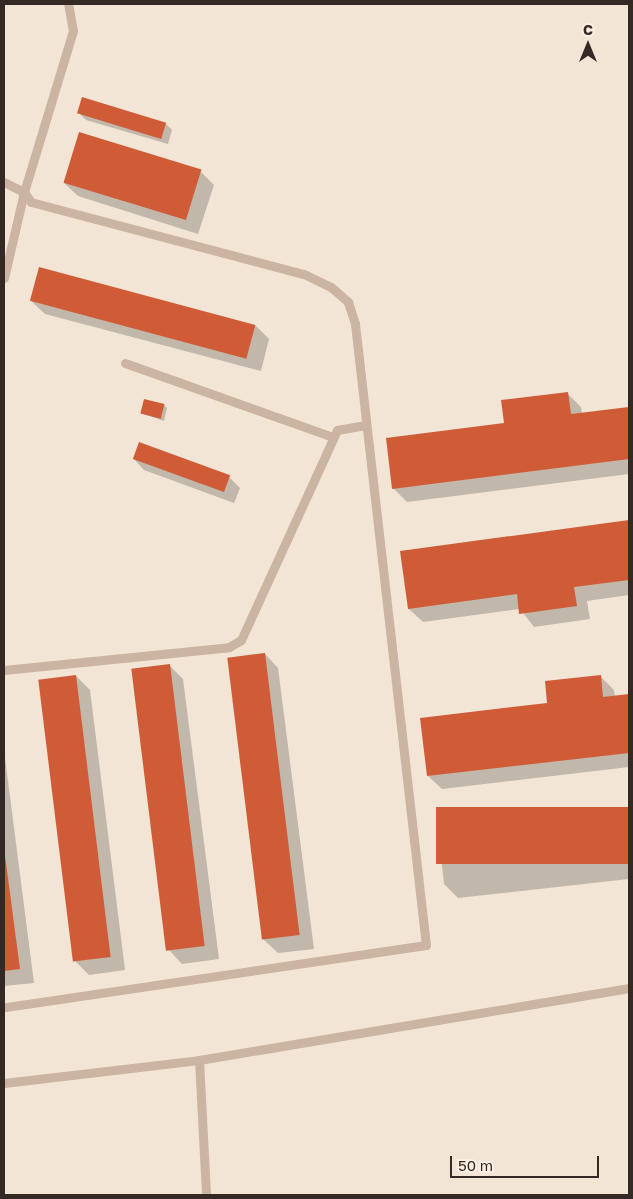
<!DOCTYPE html>
<meta charset="utf-8">
<style>
body{margin:0}
#map{position:relative;width:633px;height:1199px;overflow:hidden;background:#f2e5d5;font-family:"Golos Text",sans-serif}
div>[style]{position:absolute}
.shadow>*{inset:0;background:#0003}
.building>*{inset:0;background:#cf5c36;transform-origin:0 0}
.lane>*{height:9px;margin:-4.5px;padding:0 4.5px;transform-origin:4.5px;border-radius:4.5px;background:#cbb4a1}
span{translate:-50% -50%;white-space:nowrap;text-align:center;line-height:1.15;-webkit-text-stroke:5px #faefe1;paint-order:stroke}
.frame{position:absolute;inset:0;border:5px solid #342924;pointer-events:none}
.north{position:absolute;left:563px;top:20px;width:50px;height:50px;-webkit-text-stroke:4px #faefe1;paint-order:stroke;rotate:0deg;font-size:14px;font-weight:700;line-height:20px;text-align:center;color:#342924}
.north::after{content:'';display:block;margin:auto;width:18px;height:22px;background:#342924;clip-path:polygon(50% 0,100% 100%,50% 72%,0 100%)}
.scale{position:absolute;left:450px;top:1156px;width:149px;height:22px;box-sizing:border-box;border:2px solid #342924;border-top:0;padding-left:6px;font-size:15px;line-height:18px;white-space:nowrap;color:#342924;-webkit-text-stroke:4px #faefe1;paint-order:stroke}
</style>
<div id="map">
<div class="shadow">
<div style="clip-path:polygon(79px 113px,165px 123px,172px 130px,168px 144px,86px 120px)"></div>
<div style="clip-path:polygon(200px 171px,214px 185px,198px 234px,78px 196px,64px 183px)"></div>
<div style="clip-path:polygon(31px 301px,255px 325px,269px 339px,261px 371px,45px 314px)"></div>
<div style="clip-path:polygon(567px 393px,581px 407px,582px 414px,629px 408px,629px 474px,407px 502px,393px 488px,505px 424px)"></div>
<div style="clip-path:polygon(164px 405px,167px 408px,164px 421px,141px 413px)"></div>
<div style="clip-path:polygon(134px 459px,229px 477px,240px 488px,234px 503px,144px 470px)"></div>
<div style="clip-path:polygon(629px 521px,629px 595px,587px 601px,590px 619px,534px 627px,520px 609px,423px 622px,409px 609px,401px 552px)"></div>
<div style="clip-path:polygon(265px 654px,278px 668px,314px 949px,278px 953px,264px 940px)"></div>
<div style="clip-path:polygon(169px 665px,183px 679px,219px 959px,182px 964px,169px 950px)"></div>
<div style="clip-path:polygon(76px 676px,90px 690px,125px 970px,89px 975px,75px 961px)"></div>
<div style="clip-path:polygon(600px 676px,614px 690px,615px 697px,629px 695px,629px 767px,442px 789px,428px 776px)"></div>
<div style="clip-path:polygon(4px 750px,34px 983px,4px 986px)"></div>
<div style="clip-path:polygon(629px 808px,629px 879px,458px 898px,444px 884px,438px 830px)"></div>
</div>
<div class="building">
<div style="left:82px;top:97px;width:88px;height:17px;rotate:17deg"></div>
<div style="left:79px;top:132px;width:128px;height:53px;rotate:17deg"></div>
<div style="left:39px;top:267px;width:224px;height:35px;rotate:15deg"></div>
<div style="clip-path:polygon(568px 392px,571px 414px,629px 407px,629px 459px,392px 489px,386px 438px,504px 423px,501px 400px)"></div>
<div style="left:144px;top:399px;width:21px;height:15px;rotate:14deg"></div>
<div style="left:139px;top:442px;width:97px;height:18px;rotate:20deg"></div>
<div style="clip-path:polygon(629px 520px,629px 580px,574px 587px,577px 606px,519px 614px,517px 594px,408px 609px,400px 551px)"></div>
<div style="left:265px;top:653px;width:284px;height:38px;rotate:83deg"></div>
<div style="left:170px;top:664px;width:284px;height:39px;rotate:83deg"></div>
<div style="left:76px;top:675px;width:284px;height:38px;rotate:83deg"></div>
<div style="clip-path:polygon(601px 675px,603px 697px,629px 694px,629px 753px,427px 776px,420px 718px,547px 703px,545px 681px)"></div>
<div style="left:629px;top:807px;width:57px;height:193px;rotate:90deg"></div>
<div style="clip-path:polygon(4px 848px,20px 969px,4px 971px)"></div>
</div>
<div class="lane">
<div style="left:4px;top:182px;width:22px;rotate:27deg"></div>
<div style="left:24px;top:192px;width:12px;rotate:55deg"></div>
<div style="left:31px;top:202px;width:282px;rotate:14.8deg"></div>
<div style="left:304px;top:274px;width:30px;rotate:26deg"></div>
<div style="left:331px;top:287px;width:23px;rotate:41deg"></div>
<div style="left:348px;top:302px;width:23px;rotate:72deg"></div>
<div style="left:355px;top:324px;width:625px;rotate:83.48deg"></div>
<div style="left:426px;top:945px;width:427px;rotate:171.6deg"></div>
<div style="left:4px;top:278px;width:88px;rotate:-76.9deg"></div>
<div style="left:24px;top:192px;width:168px;rotate:-73.1deg"></div>
<div style="left:73px;top:31px;width:27px;rotate:-100deg"></div>
<div style="left:125px;top:363px;width:221px;rotate:19.6deg"></div>
<div style="left:4px;top:670px;width:226px;rotate:-5.8deg"></div>
<div style="left:229px;top:647px;width:14px;rotate:-30deg"></div>
<div style="left:241px;top:640px;width:231px;rotate:-65.4deg"></div>
<div style="left:337px;top:430px;width:29px;rotate:-10deg"></div>
<div style="left:199px;top:1060px;width:135px;rotate:87deg"></div>
<div style="left:4px;top:1083px;width:196px;rotate:-6.7deg"></div>
<div style="left:199px;top:1060px;width:436px;rotate:-9.5deg"></div>
</div>
<div class="frame"></div>
<div class="north">С</div>
<div class="scale">50 m</div>
</div>
